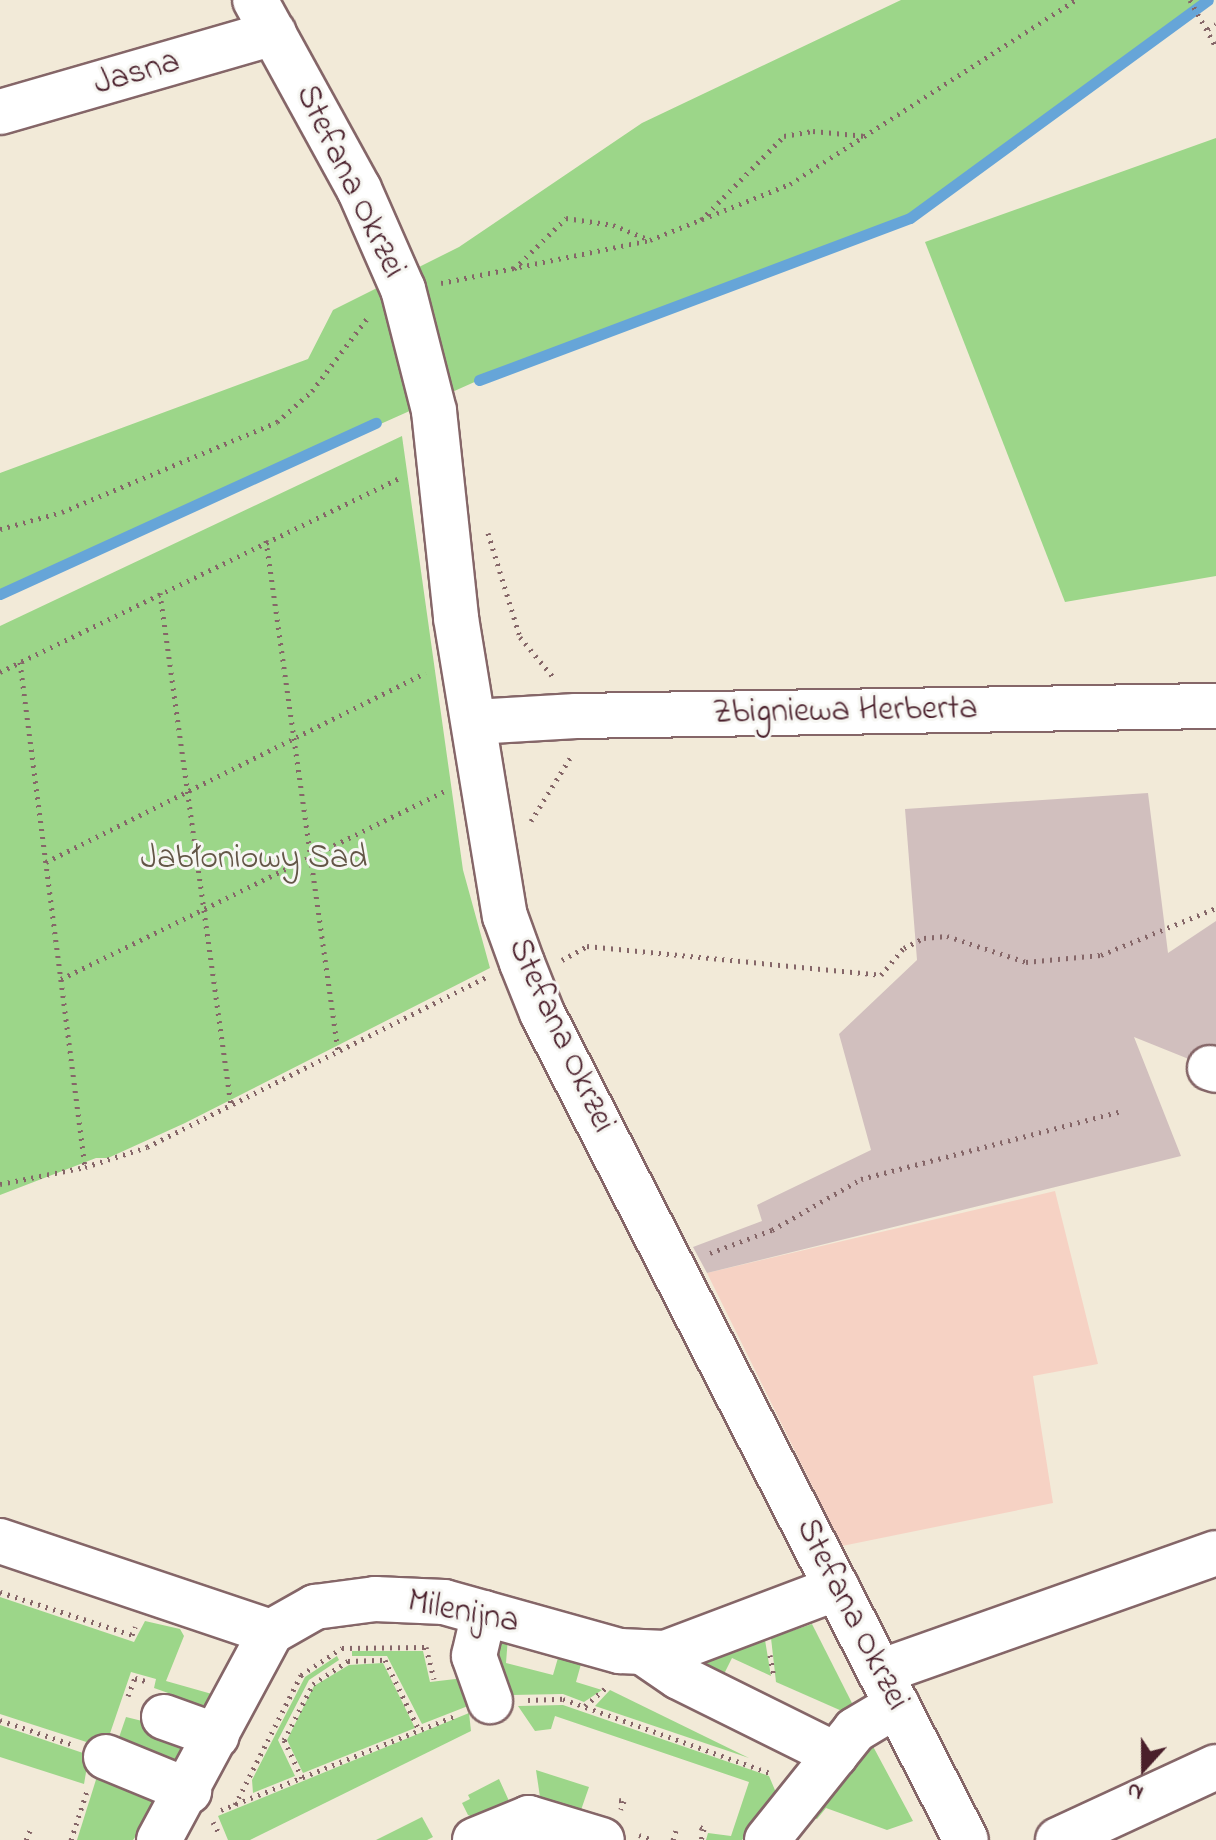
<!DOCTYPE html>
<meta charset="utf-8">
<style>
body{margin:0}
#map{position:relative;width:1216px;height:1840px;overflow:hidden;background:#f2ead8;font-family:"Indie Flower",sans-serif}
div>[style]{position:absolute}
.built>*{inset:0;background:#f6d2c4}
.industrial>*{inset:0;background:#d1bfbe}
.green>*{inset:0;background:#9cd689}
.stream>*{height:11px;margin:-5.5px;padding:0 5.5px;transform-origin:5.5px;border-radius:5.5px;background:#66a5d8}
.path>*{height:5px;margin-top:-2.5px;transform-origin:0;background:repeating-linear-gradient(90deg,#856668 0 2px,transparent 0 8px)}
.roads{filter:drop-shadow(2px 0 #856668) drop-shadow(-2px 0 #856668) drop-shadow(0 2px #856668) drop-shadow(0 -2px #856668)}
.minor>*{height:44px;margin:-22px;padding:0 22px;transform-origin:22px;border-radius:22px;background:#fff}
span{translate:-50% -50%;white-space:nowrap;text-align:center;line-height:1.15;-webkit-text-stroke:6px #f6f6f2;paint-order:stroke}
.street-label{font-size:34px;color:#4a1f2b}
.park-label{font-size:34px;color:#635647}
.north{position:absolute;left:1104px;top:1728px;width:80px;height:80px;-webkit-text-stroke:6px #f6f6f2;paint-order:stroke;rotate:201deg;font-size:22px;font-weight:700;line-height:32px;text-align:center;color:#4a1f2b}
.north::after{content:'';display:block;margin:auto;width:28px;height:36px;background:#4a1f2b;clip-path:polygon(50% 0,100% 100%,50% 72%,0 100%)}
</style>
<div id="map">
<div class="built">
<div style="clip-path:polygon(1055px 1191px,1098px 1364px,1033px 1376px,1053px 1503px,842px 1546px,707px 1273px)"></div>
</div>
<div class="industrial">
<div style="clip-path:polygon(1148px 793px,1168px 953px,1216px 921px,1216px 1070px,1134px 1037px,1181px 1156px,707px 1273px,693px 1247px,762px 1221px,757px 1205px,871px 1150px,839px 1034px,917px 960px,905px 809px)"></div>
</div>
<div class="green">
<div style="clip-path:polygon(901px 0,1208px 0,910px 218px,479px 380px,0 594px,0 473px,308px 359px,333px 310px,459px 247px,642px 123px)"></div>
<div style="clip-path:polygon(1216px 138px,1216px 576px,1065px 602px,925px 242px)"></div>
<div style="clip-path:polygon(402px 436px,463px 870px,490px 968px,185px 1123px,108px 1158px,96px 1158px,0 1195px,0 626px)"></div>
<div style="clip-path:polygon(0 1597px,134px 1642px,145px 1621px,180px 1629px,184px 1636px,166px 1681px,219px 1696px,204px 1726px,165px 1711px,171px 1694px,154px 1688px,156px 1679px,131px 1672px,105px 1748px,0 1714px)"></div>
<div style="clip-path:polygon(812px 1624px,855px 1709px,851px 1715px,776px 1682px,771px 1638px)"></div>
<div style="clip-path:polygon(498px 1637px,508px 1637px,506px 1663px,553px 1675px,560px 1651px,583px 1657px,576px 1682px,602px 1690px,584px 1702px,563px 1694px,512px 1695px,493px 1669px)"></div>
<div style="clip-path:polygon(765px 1640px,771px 1676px,732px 1658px,721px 1680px,696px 1665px)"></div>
<div style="clip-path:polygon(352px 1651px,423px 1651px,430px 1682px,464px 1678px,468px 1706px,422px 1724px,387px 1656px,352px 1656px)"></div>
<div style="clip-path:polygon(337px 1656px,339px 1660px,309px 1680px,278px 1740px,295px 1776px,253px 1793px,252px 1780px,305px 1677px)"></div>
<div style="clip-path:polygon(383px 1663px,415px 1728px,303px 1773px,287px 1740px,314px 1686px,349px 1665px)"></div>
<div style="clip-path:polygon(610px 1690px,749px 1758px,595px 1706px)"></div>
<div style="clip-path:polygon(563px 1705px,769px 1776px,777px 1795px,742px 1840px,706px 1840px,708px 1833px,731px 1836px,749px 1782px,555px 1716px,551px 1729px,535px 1731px,518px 1706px)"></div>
<div style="clip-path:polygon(469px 1713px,471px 1731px,250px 1840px,228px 1840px,218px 1816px)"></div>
<div style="clip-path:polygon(126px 1717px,199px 1735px,178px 1775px,115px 1749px)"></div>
<div style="clip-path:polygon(0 1725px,89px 1755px,84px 1784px,0 1757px)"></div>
<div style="clip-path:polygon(868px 1737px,913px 1821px,887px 1830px,826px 1808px,817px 1819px,802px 1815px)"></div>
<div style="clip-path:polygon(100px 1767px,168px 1793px,133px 1840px,77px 1840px)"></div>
<div style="clip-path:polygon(536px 1770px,589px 1787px,581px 1810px,540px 1797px)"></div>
<div style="clip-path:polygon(499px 1779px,509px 1801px,475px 1818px,468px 1815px,462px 1803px,470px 1799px,468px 1795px)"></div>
<div style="clip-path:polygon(422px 1817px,433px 1837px,427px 1840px,376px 1840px)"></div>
</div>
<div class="stream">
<div style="left:479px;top:380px;width:460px;rotate:-20.6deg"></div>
<div style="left:910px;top:218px;width:369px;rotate:-36.2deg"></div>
<div style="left:0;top:594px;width:413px;rotate:-24.5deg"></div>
</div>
<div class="path">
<div style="left:1190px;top:0;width:54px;rotate:61deg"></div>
<div style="left:1208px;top:29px;width:9px;rotate:-32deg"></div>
<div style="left:701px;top:220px;width:118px;rotate:-45.3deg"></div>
<div style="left:784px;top:136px;width:29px;rotate:-10deg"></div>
<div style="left:813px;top:131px;width:53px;rotate:5.4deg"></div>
<div style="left:514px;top:269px;width:73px;rotate:-44.4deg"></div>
<div style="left:566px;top:218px;width:48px;rotate:8.5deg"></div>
<div style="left:613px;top:225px;width:40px;rotate:22deg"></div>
<div style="left:441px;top:283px;width:213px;rotate:-11.6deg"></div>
<div style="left:650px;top:240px;width:151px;rotate:-21.8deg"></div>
<div style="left:790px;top:184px;width:340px;rotate:-32.8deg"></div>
<div style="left:0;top:529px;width:64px;rotate:-15.3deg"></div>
<div style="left:62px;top:512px;width:233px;rotate:-22.7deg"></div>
<div style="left:277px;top:422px;width:47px;rotate:-41.5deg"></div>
<div style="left:312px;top:391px;width:94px;rotate:-52.8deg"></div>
<div style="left:488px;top:533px;width:109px;rotate:72.9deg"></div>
<div style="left:520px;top:637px;width:53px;rotate:50.3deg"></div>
<div style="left:266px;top:540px;width:516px;rotate:81.98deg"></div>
<div style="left:160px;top:593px;width:517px;rotate:82.11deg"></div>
<div style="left:20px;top:662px;width:509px;rotate:82.67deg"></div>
<div style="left:0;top:672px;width:447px;rotate:-25.9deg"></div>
<div style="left:531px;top:821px;width:78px;rotate:-58.2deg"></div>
<div style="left:46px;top:862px;width:424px;rotate:-26.5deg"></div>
<div style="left:562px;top:960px;width:29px;rotate:-29deg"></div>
<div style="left:587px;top:946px;width:295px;rotate:5.6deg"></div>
<div style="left:881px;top:975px;width:35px;rotate:-50deg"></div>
<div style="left:904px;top:948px;width:22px;rotate:-27deg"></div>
<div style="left:924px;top:938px;width:23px;rotate:-5deg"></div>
<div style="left:947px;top:936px;width:83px;rotate:18.2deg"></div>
<div style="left:1026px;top:962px;width:75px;rotate:-5.3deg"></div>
<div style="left:1101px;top:955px;width:124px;rotate:-22.2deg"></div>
<div style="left:61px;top:979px;width:429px;rotate:-26.1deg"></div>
<div style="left:0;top:1184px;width:87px;rotate:-11.3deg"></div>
<div style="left:85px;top:1167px;width:65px;rotate:-17.9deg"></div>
<div style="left:147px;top:1147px;width:379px;rotate:-26.6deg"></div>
<div style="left:710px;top:1253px;width:66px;rotate:-20.4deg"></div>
<div style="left:772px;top:1230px;width:103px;rotate:-29.8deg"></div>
<div style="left:861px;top:1179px;width:270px;rotate:-14.6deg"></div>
<div style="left:0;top:1592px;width:139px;rotate:18deg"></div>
<div style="left:132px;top:1635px;width:9px;rotate:-69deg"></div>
<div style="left:770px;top:1655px;width:23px;rotate:80deg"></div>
<div style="left:128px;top:1696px;width:19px;rotate:-69deg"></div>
<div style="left:135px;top:1678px;width:15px;rotate:16deg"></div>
<div style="left:528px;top:1700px;width:35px;rotate:-2deg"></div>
<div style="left:563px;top:1699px;width:223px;rotate:19.7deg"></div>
<div style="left:585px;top:1706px;width:29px;rotate:-41deg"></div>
<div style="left:0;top:1720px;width:75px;rotate:18.7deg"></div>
<div style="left:302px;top:1778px;width:42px;rotate:-115.3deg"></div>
<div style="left:284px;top:1740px;width:63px;rotate:-62.6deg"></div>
<div style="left:313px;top:1684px;width:42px;rotate:-33.3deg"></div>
<div style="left:348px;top:1661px;width:37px;rotate:-2deg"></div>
<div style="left:385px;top:1660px;width:78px;rotate:64.1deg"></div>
<div style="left:619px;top:1800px;width:5px;rotate:11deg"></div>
<div style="left:624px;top:1801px;width:9px;rotate:111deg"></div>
<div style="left:235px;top:1805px;width:146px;rotate:-63.1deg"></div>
<div style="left:301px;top:1675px;width:49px;rotate:-33.4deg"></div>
<div style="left:342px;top:1648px;width:84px;rotate:-0.7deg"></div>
<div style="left:426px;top:1647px;width:33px;rotate:76deg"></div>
<div style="left:221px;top:1810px;width:254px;rotate:-21.9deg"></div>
<div style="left:213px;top:1822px;width:15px;rotate:62deg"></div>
<div style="left:700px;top:1827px;width:4px;rotate:27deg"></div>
<div style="left:704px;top:1829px;width:11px;rotate:105deg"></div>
<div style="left:639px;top:1835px;width:15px;rotate:20deg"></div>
<div style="left:26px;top:1840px;width:13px;rotate:-67deg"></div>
<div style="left:71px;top:1840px;width:52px;rotate:-71.9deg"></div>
<div style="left:673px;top:1840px;width:10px;rotate:-73deg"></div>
</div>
<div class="roads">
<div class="minor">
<div style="left:255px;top:0;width:216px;rotate:61.2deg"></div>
<div style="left:359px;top:189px;width:109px;rotate:66.3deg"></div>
<div style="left:403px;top:289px;width:126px;rotate:75.7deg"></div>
<div style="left:434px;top:411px;width:208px;rotate:83.9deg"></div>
<div style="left:456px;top:618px;width:302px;rotate:80.7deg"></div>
<div style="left:505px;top:916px;width:50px;rotate:70.1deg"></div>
<div style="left:522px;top:963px;width:54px;rotate:68.2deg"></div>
<div style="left:542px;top:1013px;width:929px;rotate:62.86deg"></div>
<div style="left:0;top:112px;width:285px;rotate:-16.1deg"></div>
<div style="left:474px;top:722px;width:102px;rotate:-3.4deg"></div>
<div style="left:576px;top:716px;width:640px;rotate:-0.9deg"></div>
<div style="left:1210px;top:1068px;width:6px;rotate:18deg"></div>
<div style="left:0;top:1541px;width:286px;rotate:18.6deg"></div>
<div style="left:271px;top:1632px;width:51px;rotate:-29.6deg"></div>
<div style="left:315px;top:1607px;width:61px;rotate:-7.6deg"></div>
<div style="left:375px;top:1599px;width:69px;rotate:2.5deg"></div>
<div style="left:444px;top:1602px;width:183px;rotate:15.6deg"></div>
<div style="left:620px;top:1651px;width:45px;rotate:2.5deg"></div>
<div style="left:665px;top:1653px;width:184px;rotate:-20.7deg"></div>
<div style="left:484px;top:1613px;width:44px;rotate:103.1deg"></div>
<div style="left:474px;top:1656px;width:48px;rotate:70.4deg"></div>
<div style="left:644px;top:1653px;width:42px;rotate:34.4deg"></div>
<div style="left:679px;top:1677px;width:175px;rotate:26.4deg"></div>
<div style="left:880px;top:1672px;width:356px;rotate:-19.5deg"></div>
<div style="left:164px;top:1717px;width:56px;rotate:19.7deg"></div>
<div style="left:106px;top:1757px;width:90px;rotate:22.3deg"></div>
<div style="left:159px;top:1840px;width:236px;rotate:-61.7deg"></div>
<div style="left:475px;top:1840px;width:58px;rotate:-22.2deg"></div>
<div style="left:529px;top:1818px;width:76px;rotate:16.8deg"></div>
<div style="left:767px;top:1840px;width:141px;rotate:-51.3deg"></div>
<div style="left:855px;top:1730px;width:49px;rotate:-30.8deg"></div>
<div style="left:1058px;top:1840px;width:174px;rotate:-24.8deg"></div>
</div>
</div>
<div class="street-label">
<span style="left:137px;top:74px;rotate:-16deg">Jasna</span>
<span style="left:349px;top:182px;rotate:64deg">Stefana Okrzei</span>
<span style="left:845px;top:712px;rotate:-1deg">Zbigniewa Herberta</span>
<span style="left:560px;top:1036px;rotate:65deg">Stefana Okrzei</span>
<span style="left:463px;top:1613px;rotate:11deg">Milenijna</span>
<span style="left:851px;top:1615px;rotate:63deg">Stefana Okrzei</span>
</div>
<div class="park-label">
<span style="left:254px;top:860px">Jabłoniowy Sad</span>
</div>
<div class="north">N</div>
</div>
